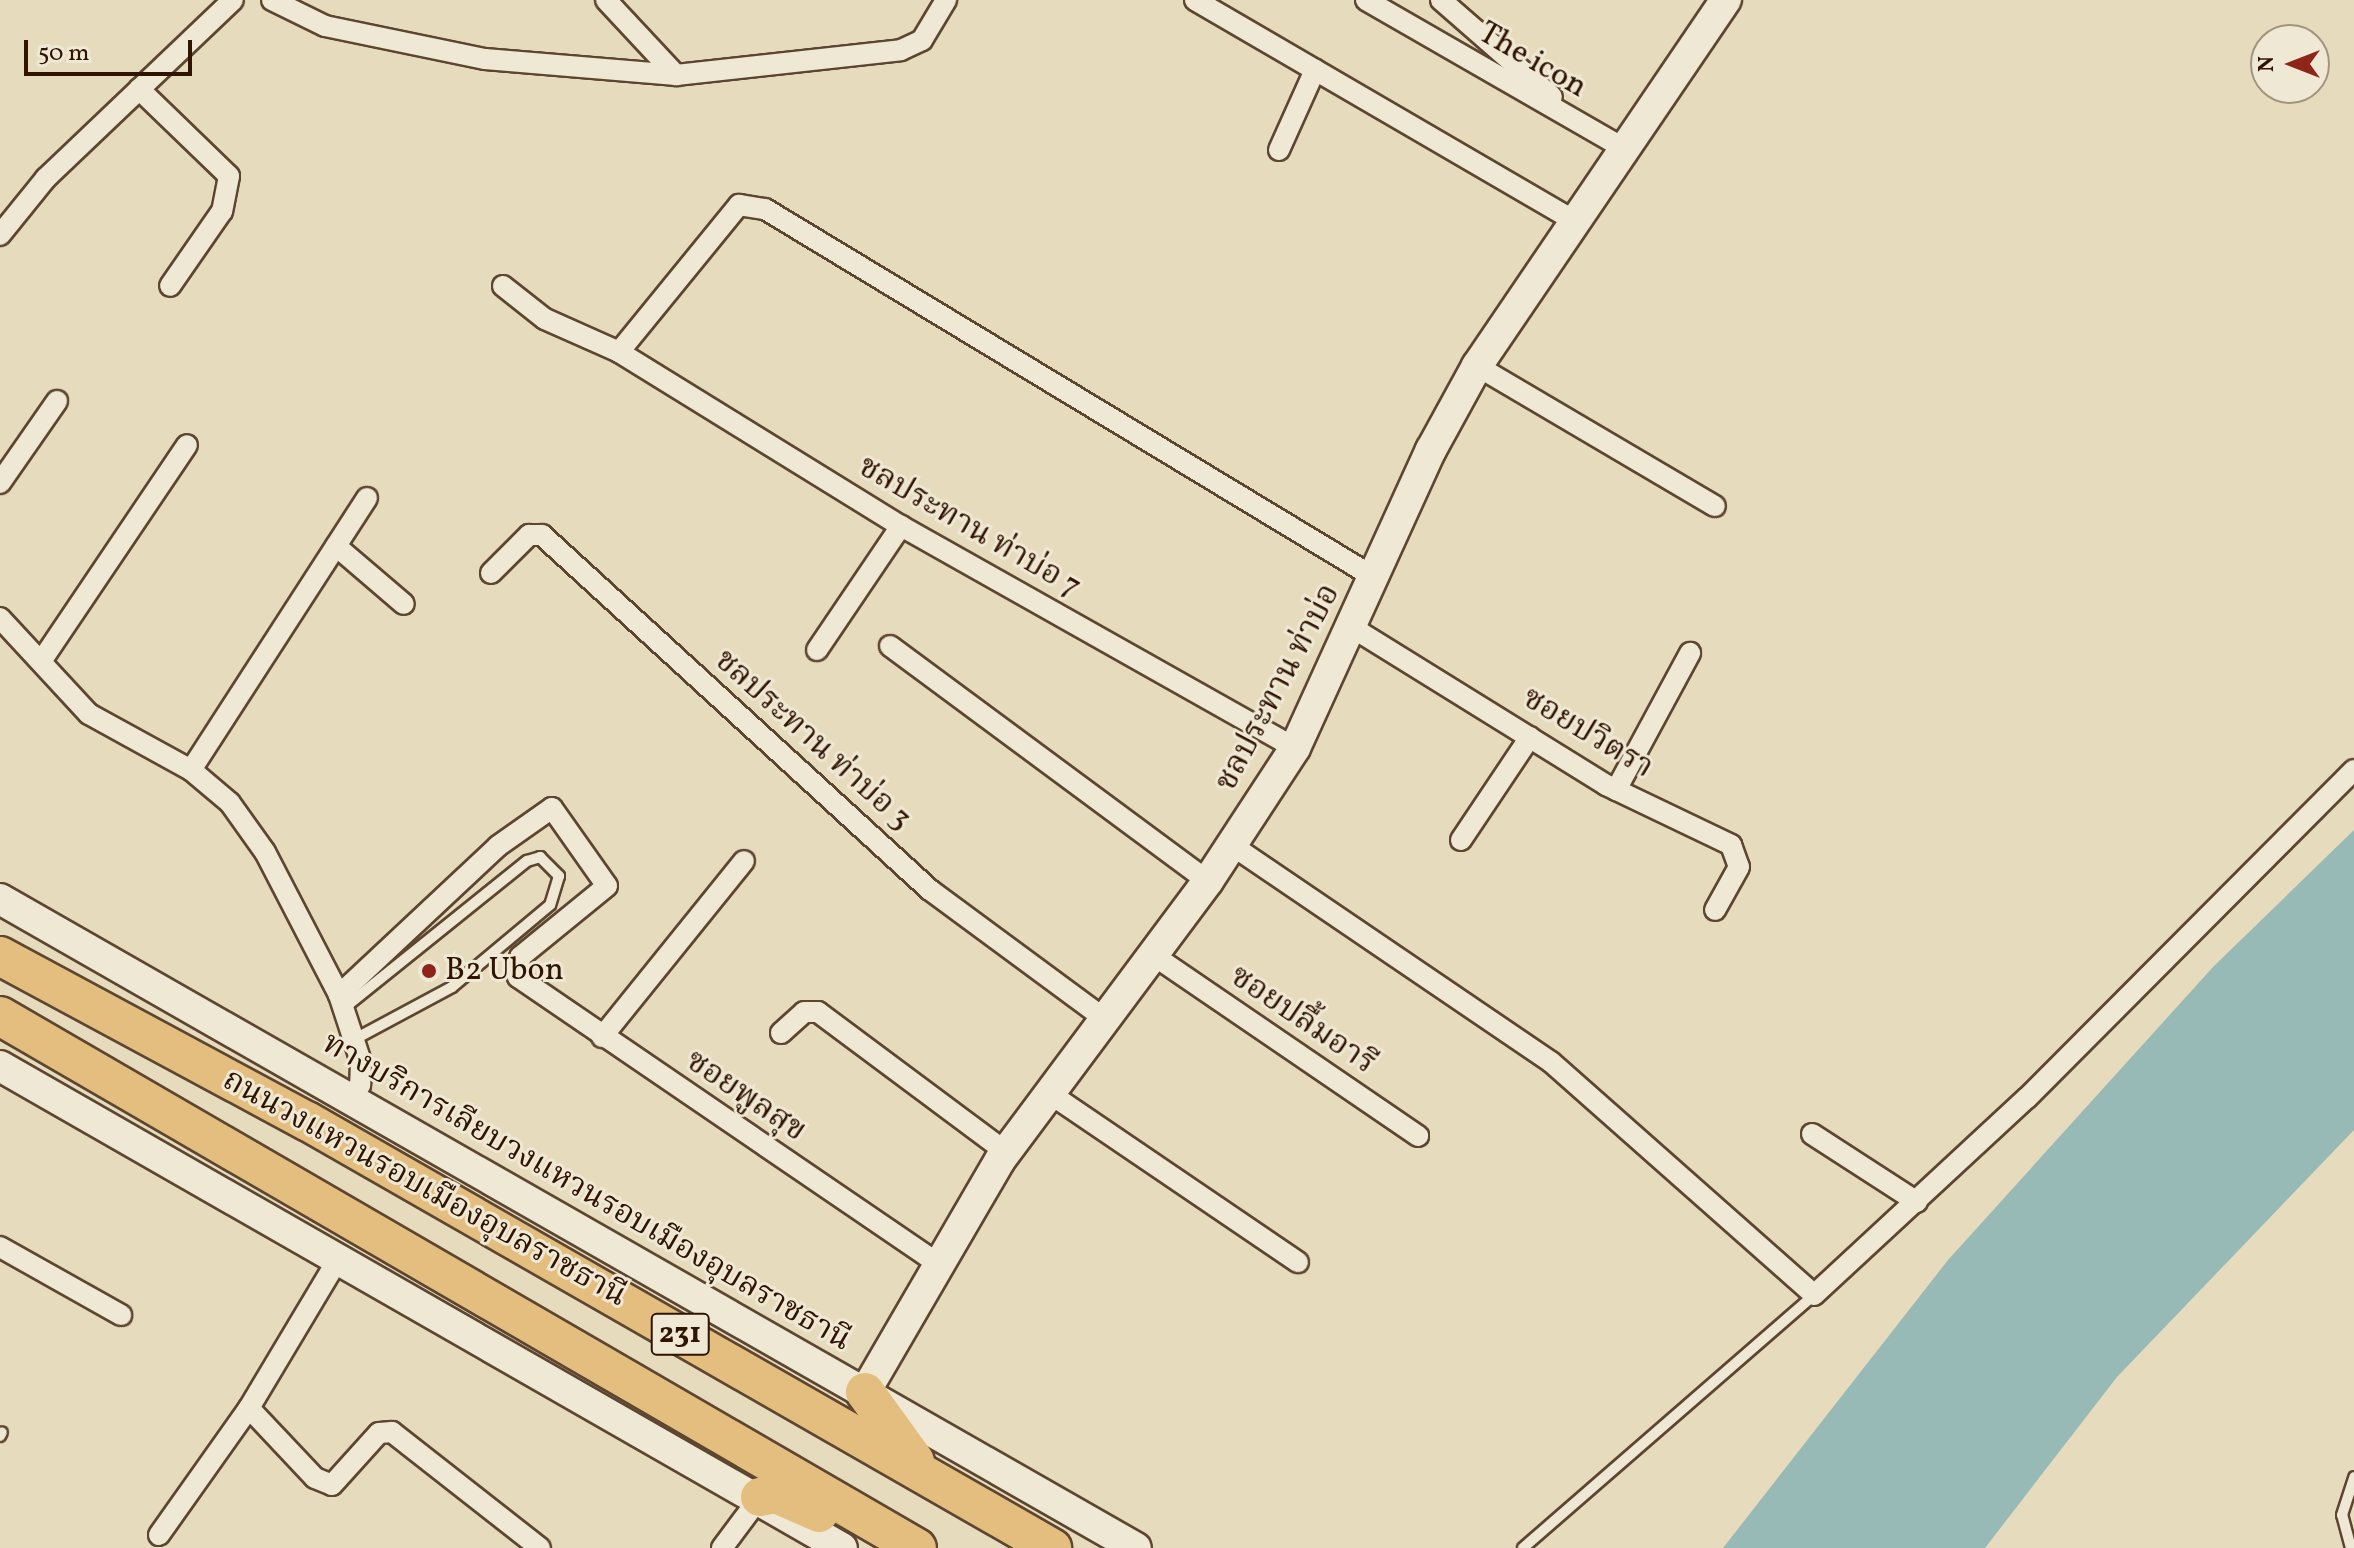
<!DOCTYPE html>
<meta charset="utf-8">
<style>
body{margin:0}
#map{position:relative;width:2354px;height:1548px;overflow:hidden;background:#e7dbbe;font-family:Vollkorn,"Noto Serif Thai",serif}
div>[style]{position:absolute}
.water>*{inset:0;background:#97bab7}
.roads{filter:drop-shadow(2px 0 #5d4630) drop-shadow(-2px 0 #5d4630) drop-shadow(0 2px #5d4630) drop-shadow(0 -2px #5d4630)}
.lane>*{height:10px;margin:-5px;padding:0 5px;transform-origin:5px;border-radius:5px;background:#efe8d5}
.street>*{height:20px;margin:-10px;padding:0 10px;transform-origin:10px;border-radius:10px;background:#efe8d5}
.secondary>*{height:30px;margin:-15px;padding:0 15px;transform-origin:15px;border-radius:15px;background:#efe8d5}
.highway>*{height:38px;margin:-19px;padding:0 19px;transform-origin:19px;border-radius:19px;background:#e4be7f}
.dots>*{width:22px;height:22px;translate:-50% -50%;box-sizing:border-box;border:4px solid #efe8d5;border-radius:50%}
span{translate:-50% -50%;white-space:nowrap;text-align:center;line-height:1.15;-webkit-text-stroke:6px #efe8d5;paint-order:stroke}
.shield-label span{padding:2px 6px;background:#efe8d5;border:2px solid;border-radius:6px;-webkit-text-stroke-width:0}
.shield-label{font-size:30px;color:#2f1500;font-weight:700}
.street-label{font-size:32px;color:#2f1500}
.poi-label{font-size:32px;color:#2f1500}
.left{translate:0 -50%;text-align:left}
.north{position:absolute;left:2250px;top:24px;width:80px;height:80px;box-sizing:border-box;background:#efe8d5;border:2px solid #a29480;border-radius:50%;rotate:270deg;font-size:22px;font-weight:700;line-height:32px;text-align:center;color:#2f1500}
.north::after{content:'';display:block;margin:auto;width:28px;height:36px;background:#8f2418;clip-path:polygon(50% 0,100% 100%,50% 72%,0 100%)}
.scale{position:absolute;left:24px;top:40px;width:168px;height:36px;box-sizing:border-box;border:4px solid #2f1500;border-top:0;padding-left:10px;font-size:24px;line-height:28px;white-space:nowrap;color:#2f1500;-webkit-text-stroke:6px #efe8d5;paint-order:stroke}
</style>
<div id="map">
<div class="water">
<div style="clip-path:polygon(2354px 830px,2354px 1130px,2117px 1377px,1985px 1548px,1723px 1548px,1948px 1260px,2213px 967px)"></div>
</div>
<div class="roads">
<div class="lane">
<div style="left:344px;top:1008px;width:235px;rotate:-38.8deg"></div>
<div style="left:527px;top:861px;width:14px;rotate:-17deg"></div>
<div style="left:540px;top:857px;width:27px;rotate:45deg"></div>
<div style="left:559px;top:876px;width:30px;rotate:107deg"></div>
<div style="left:550px;top:905px;width:128px;rotate:140.1deg"></div>
<div style="left:452px;top:987px;width:110px;rotate:151.8deg"></div>
<div style="left:0;top:1436px;width:4px;rotate:-63deg"></div>
<div style="left:1523px;top:1548px;width:386px;rotate:-41deg"></div>
<div style="left:2351px;top:1548px;width:34px;rotate:-105deg"></div>
<div style="left:2342px;top:1515px;width:40px;rotate:-72deg"></div>
</div>
<div class="street">
<div style="left:272px;top:0;width:59px;rotate:26.1deg"></div>
<div style="left:325px;top:26px;width:163px;rotate:11.7deg"></div>
<div style="left:485px;top:59px;width:192px;rotate:4.8deg"></div>
<div style="left:676px;top:75px;width:226px;rotate:-6.3deg"></div>
<div style="left:901px;top:50px;width:23px;rotate:-25deg"></div>
<div style="left:922px;top:40px;width:47px;rotate:-59deg"></div>
<div style="left:606px;top:0;width:103px;rotate:47deg"></div>
<div style="left:1195px;top:0;width:439px;rotate:30.2deg"></div>
<div style="left:1366px;top:0;width:297px;rotate:29.9deg"></div>
<div style="left:1441px;top:0;width:147px;rotate:41.1deg"></div>
<div style="left:139px;top:89px;width:125px;rotate:44deg"></div>
<div style="left:229px;top:176px;width:36px;rotate:101deg"></div>
<div style="left:222px;top:211px;width:91px;rotate:124.7deg"></div>
<div style="left:1279px;top:150px;width:88px;rotate:-65.8deg"></div>
<div style="left:0;top:235px;width:73px;rotate:-51.1deg"></div>
<div style="left:46px;top:178px;width:258px;rotate:-43.6deg"></div>
<div style="left:503px;top:286px;width:53px;rotate:38.2deg"></div>
<div style="left:545px;top:319px;width:81px;rotate:24deg"></div>
<div style="left:619px;top:352px;width:331px;rotate:31.7deg"></div>
<div style="left:901px;top:526px;width:452px;rotate:29.4deg"></div>
<div style="left:619px;top:352px;width:190px;rotate:-50.8deg"></div>
<div style="left:739px;top:205px;width:26px;rotate:9deg"></div>
<div style="left:765px;top:209px;width:715px;rotate:31.16deg"></div>
<div style="left:1477px;top:366px;width:276px;rotate:30.5deg"></div>
<div style="left:0;top:483px;width:100px;rotate:-55.2deg"></div>
<div style="left:336px;top:546px;width:89px;rotate:40.5deg"></div>
<div style="left:491px;top:573px;width:54px;rotate:-45deg"></div>
<div style="left:529px;top:535px;width:13px"></div>
<div style="left:542px;top:535px;width:526px;rotate:42.46deg"></div>
<div style="left:930px;top:890px;width:217px;rotate:36.4deg"></div>
<div style="left:0;top:618px;width:131px;rotate:47.2deg"></div>
<div style="left:89px;top:714px;width:116px;rotate:28.8deg"></div>
<div style="left:191px;top:770px;width:51px;rotate:40.2deg"></div>
<div style="left:230px;top:803px;width:60px;rotate:54.5deg"></div>
<div style="left:265px;top:852px;width:161px;rotate:62.6deg"></div>
<div style="left:339px;top:995px;width:71px;rotate:71.8deg"></div>
<div style="left:361px;top:1062px;width:23px;rotate:92deg"></div>
<div style="left:360px;top:1085px;width:20px;rotate:123deg"></div>
<div style="left:1353px;top:628px;width:298px;rotate:31.8deg"></div>
<div style="left:1606px;top:785px;width:139px;rotate:25.6deg"></div>
<div style="left:1731px;top:845px;width:23px;rotate:70deg"></div>
<div style="left:1739px;top:867px;width:49px;rotate:119.2deg"></div>
<div style="left:890px;top:646px;width:395px;rotate:36.5deg"></div>
<div style="left:817px;top:650px;width:150px;rotate:-55.9deg"></div>
<div style="left:42px;top:660px;width:259px;rotate:-56deg"></div>
<div style="left:191px;top:770px;width:324px;rotate:-57.1deg"></div>
<div style="left:1616px;top:790px;width:156px;rotate:-61.6deg"></div>
<div style="left:1461px;top:840px;width:124px;rotate:-56.2deg"></div>
<div style="left:1233px;top:846px;width:384px;rotate:34.2deg"></div>
<div style="left:1551px;top:1062px;width:351px;rotate:41.5deg"></div>
<div style="left:1814px;top:1295px;width:290px;rotate:-42.8deg"></div>
<div style="left:2027px;top:1098px;width:463px;rotate:-45.1deg"></div>
<div style="left:1153px;top:955px;width:321px;rotate:34.3deg"></div>
<div style="left:339px;top:995px;width:218px;rotate:-43.1deg"></div>
<div style="left:498px;top:846px;width:66px;rotate:-35.1deg"></div>
<div style="left:552px;top:808px;width:95px;rotate:54.8deg"></div>
<div style="left:607px;top:886px;width:112px;rotate:140.8deg"></div>
<div style="left:520px;top:957px;width:20px;rotate:96deg"></div>
<div style="left:518px;top:977px;width:511px;rotate:34.31deg"></div>
<div style="left:781px;top:1033px;width:31px;rotate:-42deg"></div>
<div style="left:804px;top:1012px;width:14px"></div>
<div style="left:818px;top:1012px;width:234px;rotate:36.7deg"></div>
<div style="left:602px;top:1037px;width:226px;rotate:-51.1deg"></div>
<div style="left:1049px;top:1093px;width:301px;rotate:34.2deg"></div>
<div style="left:1812px;top:1134px;width:125px;rotate:32.9deg"></div>
<div style="left:0;top:1247px;width:139px;rotate:29.3deg"></div>
<div style="left:249px;top:1408px;width:96px;rotate:46.7deg"></div>
<div style="left:315px;top:1478px;width:18px;rotate:22deg"></div>
<div style="left:332px;top:1485px;width:70px;rotate:-47.9deg"></div>
<div style="left:379px;top:1433px;width:13px;rotate:-4deg"></div>
<div style="left:392px;top:1432px;width:188px;rotate:38.1deg"></div>
<div style="left:159px;top:1535px;width:156px;rotate:-54.7deg"></div>
<div style="left:249px;top:1408px;width:171px;rotate:-59.1deg"></div>
<div style="left:722px;top:1548px;width:64px;rotate:-53.3deg"></div>
</div>
<div class="secondary">
<div style="left:0;top:899px;width:1308px;rotate:29.74deg"></div>
<div style="left:0;top:1066px;width:970px;rotate:29.79deg"></div>
<div style="left:865px;top:1392px;width:268px;rotate:-59.8deg"></div>
<div style="left:1000px;top:1160px;width:348px;rotate:-53.3deg"></div>
<div style="left:1208px;top:881px;width:159px;rotate:-56.8deg"></div>
<div style="left:1295px;top:748px;width:328px;rotate:-65.5deg"></div>
<div style="left:1431px;top:450px;width:96px;rotate:-61.3deg"></div>
<div style="left:1477px;top:366px;width:443px;rotate:-55.8deg"></div>
</div>
<div class="highway">
<div style="left:0;top:956px;width:349px;rotate:28.3deg"></div>
<div style="left:307px;top:1121px;width:859px;rotate:29.82deg"></div>
<div style="left:0;top:1016px;width:1060px;rotate:30.12deg"></div>
<div style="left:865px;top:1392px;width:85px;rotate:54.1deg"></div>
<div style="left:760px;top:1497px;width:16px;rotate:-11deg"></div>
<div style="left:776px;top:1494px;width:47px;rotate:23.8deg"></div>
</div>
</div>
<div class="dots">
<div style="left:429px;top:971px;background:#8f2418"></div>
</div>
<div class="shield-label">
<span style="left:680px;top:1334px">231</span>
</div>
<div class="street-label">
<span style="left:1532px;top:61px;rotate:30deg">The icon</span>
<span style="left:969px;top:528px;rotate:30deg">ชลประทาน ท่าบ่อ 7</span>
<span style="left:1279px;top:688px;rotate:-62deg">ชลประทาน ท่าบ่อ</span>
<span style="left:1587px;top:734px;rotate:31deg">ซอยปวิตรา</span>
<span style="left:812px;top:741px;rotate:42deg">ชลประทาน ท่าบ่อ 3</span>
<span style="left:1302px;top:1021px;rotate:34deg">ซอยปลื้มอารี</span>
<span style="left:745px;top:1097px;rotate:34deg">ซอยพูลสุข</span>
<span style="left:424px;top:1189px;rotate:29deg">ถนนวงแหวนรอบเมืองอุบลราชธานี</span>
<span style="left:586px;top:1193px;rotate:30deg">ทางบริการเลียบวงแหวนรอบเมืองอุบลราชธานี</span>
</div>
<div class="poi-label">
<span class="left" style="left:445px;top:971px">B2 Ubon</span>
</div>
<div class="north">N</div>
<div class="scale">50 m</div>
</div>
